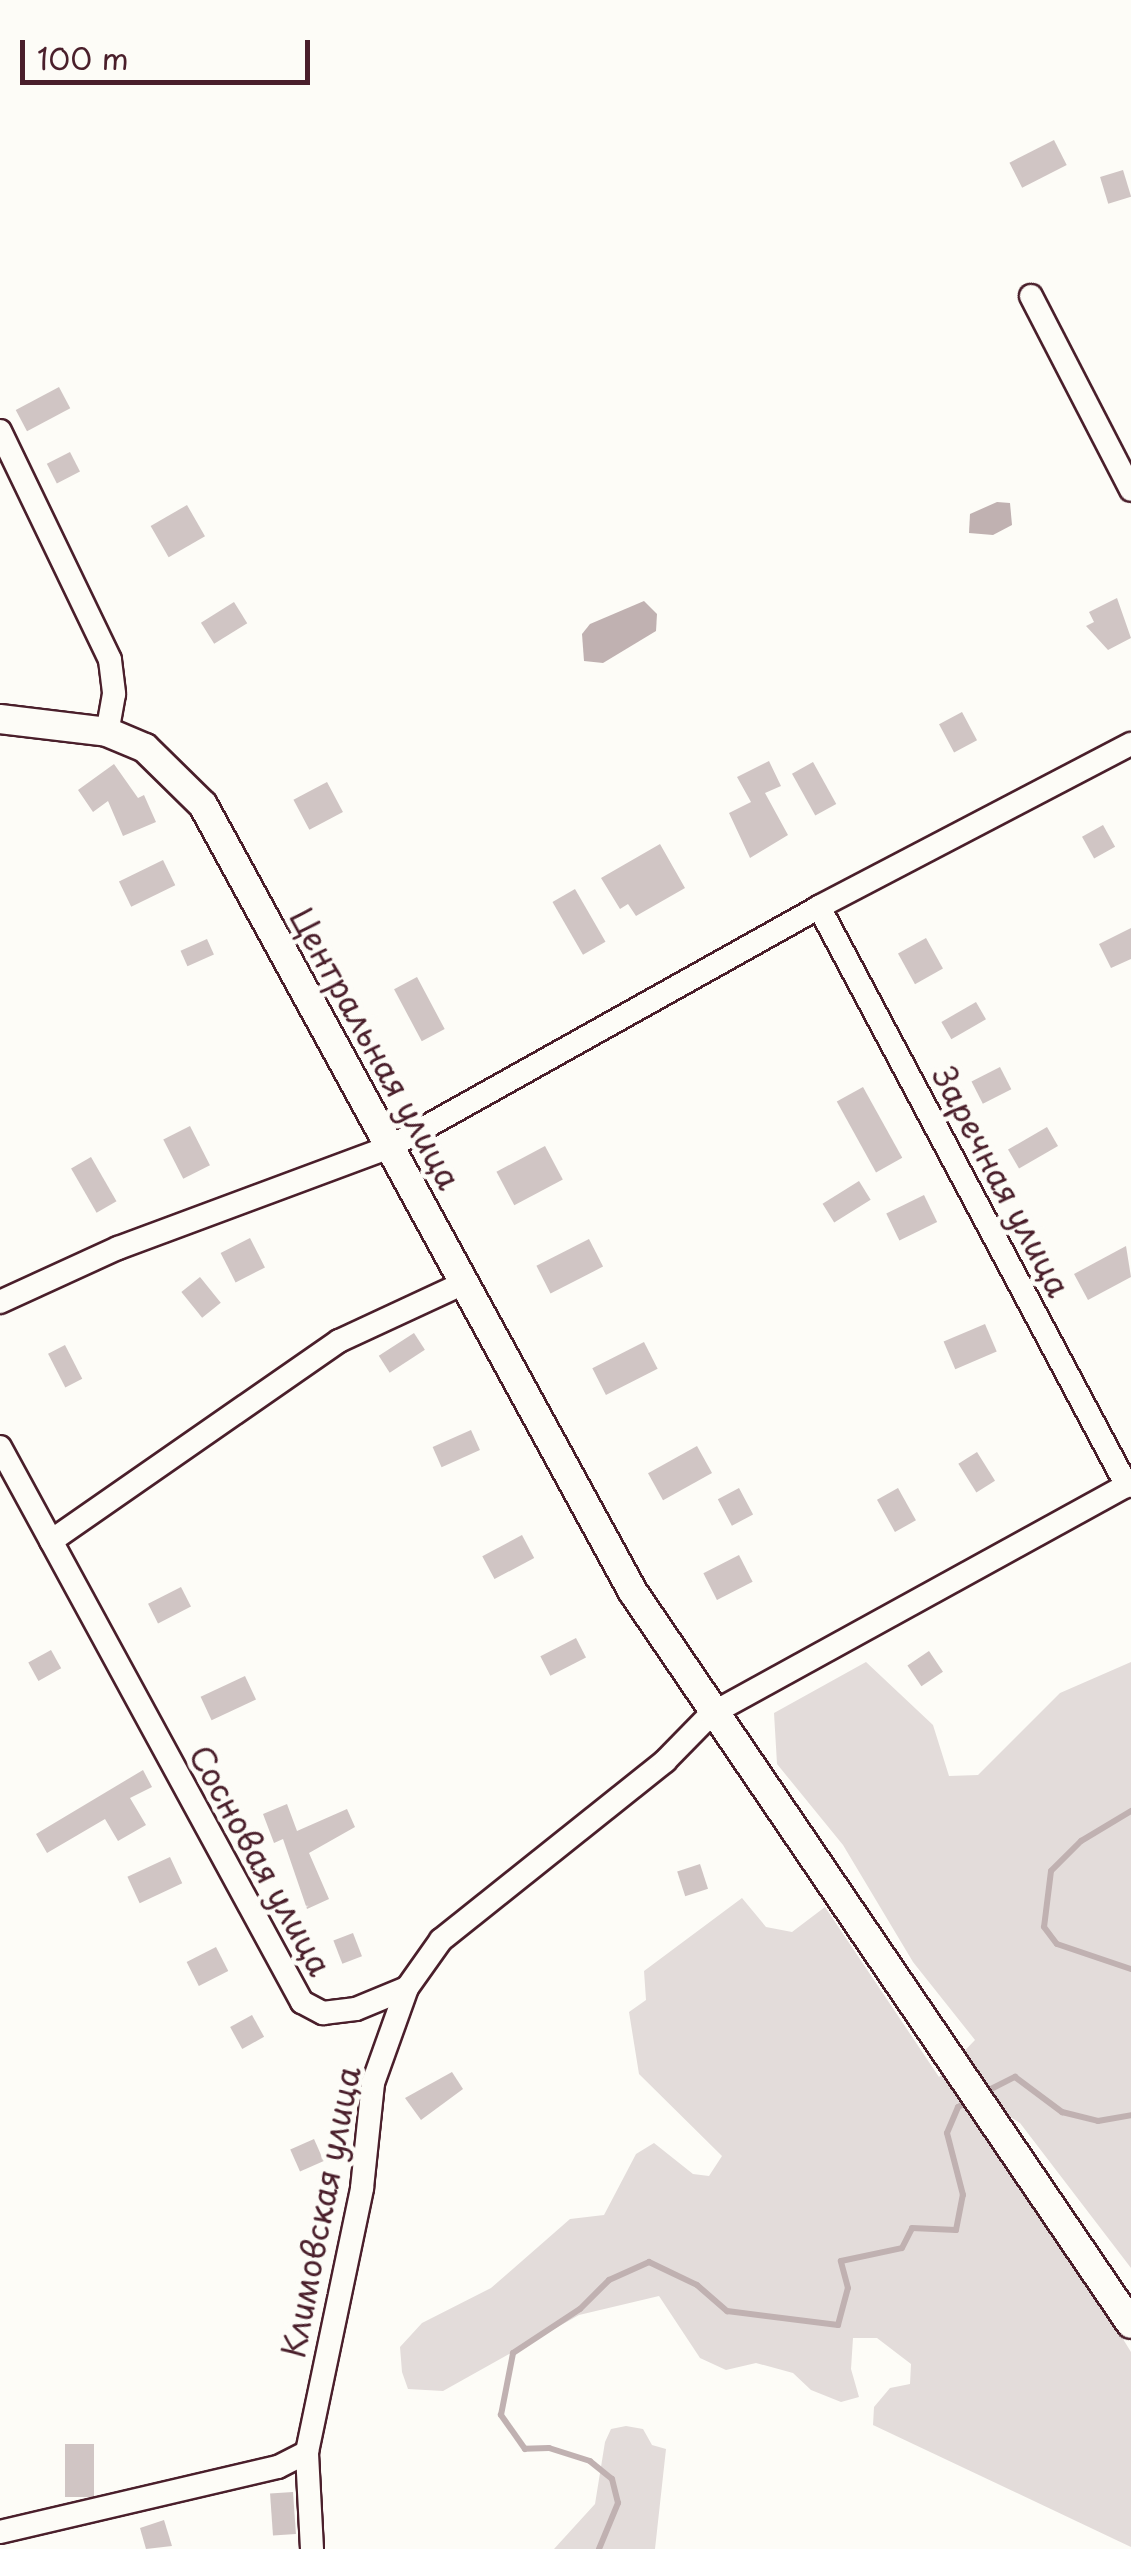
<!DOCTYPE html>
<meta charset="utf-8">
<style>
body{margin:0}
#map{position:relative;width:1131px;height:2549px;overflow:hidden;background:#fdfcf7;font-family:"Playpen Sans",sans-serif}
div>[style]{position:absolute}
.green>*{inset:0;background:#e3dcda}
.water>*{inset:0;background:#c0b1b1}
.stream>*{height:6px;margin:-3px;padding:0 3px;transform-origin:3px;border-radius:3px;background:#c0b1b1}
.building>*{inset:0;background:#d0c5c4;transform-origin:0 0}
.roads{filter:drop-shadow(2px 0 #4a1f2b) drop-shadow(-2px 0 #4a1f2b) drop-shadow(0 2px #4a1f2b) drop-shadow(0 -2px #4a1f2b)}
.minor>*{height:22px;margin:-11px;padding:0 11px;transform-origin:11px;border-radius:11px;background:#fdfcf7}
.tertiary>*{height:28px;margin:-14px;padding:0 14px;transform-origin:14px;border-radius:14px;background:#fdfcf7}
span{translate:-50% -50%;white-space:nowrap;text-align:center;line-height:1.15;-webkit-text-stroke:10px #fdfcf7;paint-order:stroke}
.street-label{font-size:32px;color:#4a1f2b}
.scale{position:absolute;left:20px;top:40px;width:290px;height:45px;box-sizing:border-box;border:5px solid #4a1f2b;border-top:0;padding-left:12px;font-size:30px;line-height:35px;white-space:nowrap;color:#4a1f2b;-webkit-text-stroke:8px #fdfcf7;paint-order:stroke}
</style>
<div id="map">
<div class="green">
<div style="clip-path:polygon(866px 1662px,933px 1725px,949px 1776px,978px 1775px,1060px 1693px,1131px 1662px,1131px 2268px,1020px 2123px,1004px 2113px,993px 2128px,1131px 2352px,1131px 2547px,873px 2425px,874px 2407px,890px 2388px,910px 2384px,911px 2364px,877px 2338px,853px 2338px,851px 2369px,859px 2397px,841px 2402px,811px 2390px,793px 2373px,756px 2363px,726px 2370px,700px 2358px,659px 2296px,579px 2315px,443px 2391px,408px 2389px,402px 2372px,400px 2347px,422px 2323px,491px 2288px,570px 2219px,604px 2215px,636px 2154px,654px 2143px,693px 2174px,709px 2176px,722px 2156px,639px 2074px,629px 2012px,646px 2000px,644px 1971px,742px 1898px,766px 1927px,792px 1932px,825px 1907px,939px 2077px,975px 2040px,913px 1962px,843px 1845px,777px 1764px,774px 1713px)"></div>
<div style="clip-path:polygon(626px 2426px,643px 2429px,652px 2445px,666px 2449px,655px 2549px,554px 2549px,595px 2504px,605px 2442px,611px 2429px)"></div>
</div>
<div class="water">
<div style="clip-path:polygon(997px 502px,1010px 503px,1012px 525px,993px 535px,969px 533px,970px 514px)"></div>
<div style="clip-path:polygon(644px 601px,657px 614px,656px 631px,603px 663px,584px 661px,582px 634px,590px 624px)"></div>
</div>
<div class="stream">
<div style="left:1131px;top:1811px;width:58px;rotate:149deg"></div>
<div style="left:1081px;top:1841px;width:42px;rotate:135deg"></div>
<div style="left:1051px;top:1871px;width:56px;rotate:97.1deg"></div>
<div style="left:1044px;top:1927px;width:21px;rotate:53deg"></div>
<div style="left:1057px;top:1944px;width:78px;rotate:18.7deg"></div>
<div style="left:985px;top:2092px;width:34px;rotate:-27deg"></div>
<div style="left:1015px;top:2077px;width:59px;rotate:36.7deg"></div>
<div style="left:1062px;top:2112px;width:37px;rotate:14deg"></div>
<div style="left:1098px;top:2121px;width:34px;rotate:-10deg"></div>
<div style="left:599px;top:2549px;width:50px;rotate:-67.6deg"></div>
<div style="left:618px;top:2503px;width:25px;rotate:-104deg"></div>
<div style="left:612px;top:2479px;width:28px;rotate:-141deg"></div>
<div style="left:590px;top:2461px;width:43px;rotate:-162.4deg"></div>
<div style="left:549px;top:2448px;width:24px;rotate:178deg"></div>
<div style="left:525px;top:2449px;width:42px;rotate:-125.2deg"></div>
<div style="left:501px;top:2415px;width:63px;rotate:-79deg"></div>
<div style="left:513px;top:2353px;width:80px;rotate:-33.3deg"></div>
<div style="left:580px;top:2309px;width:41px;rotate:-45deg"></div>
<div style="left:609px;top:2280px;width:44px;rotate:-24.2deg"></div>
<div style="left:649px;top:2262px;width:53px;rotate:25.6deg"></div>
<div style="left:697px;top:2285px;width:40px;rotate:41deg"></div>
<div style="left:727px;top:2311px;width:112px;rotate:7.2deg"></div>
<div style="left:838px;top:2325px;width:38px;rotate:-75deg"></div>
<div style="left:848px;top:2288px;width:28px;rotate:-105deg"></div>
<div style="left:841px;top:2261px;width:62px;rotate:-12deg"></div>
<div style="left:902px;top:2248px;width:22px;rotate:-63deg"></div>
<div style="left:912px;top:2228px;width:44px;rotate:2.6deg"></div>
<div style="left:956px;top:2230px;width:36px;rotate:-79deg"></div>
<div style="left:963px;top:2195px;width:64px;rotate:-104.5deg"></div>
<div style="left:947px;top:2133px;width:28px;rotate:-67deg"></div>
<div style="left:958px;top:2107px;width:13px;rotate:-29deg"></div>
</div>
<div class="building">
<div style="left:1054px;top:140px;width:28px;height:50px;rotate:63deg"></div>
<div style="left:1123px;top:170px;width:28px;height:24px;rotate:73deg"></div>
<div style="left:59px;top:387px;width:24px;height:49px;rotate:62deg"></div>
<div style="left:70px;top:452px;width:22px;height:26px;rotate:63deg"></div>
<div style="left:187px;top:505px;width:36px;height:42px;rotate:60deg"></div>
<div style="clip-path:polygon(1117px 598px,1131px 638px,1108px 650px,1086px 626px,1094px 622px,1089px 612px)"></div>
<div style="left:234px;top:602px;width:25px;height:39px;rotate:58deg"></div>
<div style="left:962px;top:712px;width:32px;height:26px;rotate:62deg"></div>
<div style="clip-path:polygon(769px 761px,781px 786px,765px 793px,788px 835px,750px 858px,729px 813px,751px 802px,737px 777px)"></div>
<div style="left:813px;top:762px;width:48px;height:24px;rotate:61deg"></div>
<div style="clip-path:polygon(114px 764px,138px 798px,144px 795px,156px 822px,123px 836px,108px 801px,93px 812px,78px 790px)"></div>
<div style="left:327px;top:782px;width:34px;height:38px;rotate:62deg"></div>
<div style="left:1103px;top:825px;width:25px;height:24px;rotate:61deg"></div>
<div style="clip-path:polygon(660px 844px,685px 888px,636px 916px,628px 904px,620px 909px,601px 878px)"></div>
<div style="left:163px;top:860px;width:28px;height:49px;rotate:64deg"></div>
<div style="left:575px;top:889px;width:61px;height:26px;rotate:60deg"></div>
<div style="clip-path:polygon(1131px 928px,1131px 959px,1111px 968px,1099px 944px)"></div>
<div style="left:926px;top:938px;width:35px;height:32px;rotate:61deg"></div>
<div style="left:207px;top:939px;width:17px;height:29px;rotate:66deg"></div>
<div style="left:417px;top:977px;width:59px;height:26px;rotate:62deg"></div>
<div style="left:976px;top:1002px;width:20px;height:40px;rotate:60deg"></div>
<div style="left:1000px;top:1067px;width:25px;height:32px;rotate:63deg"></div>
<div style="left:863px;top:1087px;width:81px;height:30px;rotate:61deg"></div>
<div style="left:190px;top:1126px;width:44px;height:30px;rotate:63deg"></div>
<div style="left:1047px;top:1127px;width:22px;height:45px;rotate:60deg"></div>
<div style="left:545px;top:1146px;width:38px;height:55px;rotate:62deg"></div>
<div style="left:91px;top:1157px;width:51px;height:23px;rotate:60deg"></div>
<div style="left:859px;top:1181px;width:22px;height:43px;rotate:58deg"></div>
<div style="left:924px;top:1195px;width:30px;height:42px;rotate:64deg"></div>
<div style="left:250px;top:1238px;width:33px;height:33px;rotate:63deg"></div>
<div style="left:589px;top:1239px;width:31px;height:59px;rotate:63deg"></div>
<div style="clip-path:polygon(1126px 1246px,1131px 1277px,1088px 1300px,1074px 1274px)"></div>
<div style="left:200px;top:1277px;width:33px;height:24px;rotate:51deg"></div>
<div style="left:985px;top:1324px;width:30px;height:45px;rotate:67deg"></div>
<div style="left:414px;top:1333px;width:20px;height:42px;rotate:57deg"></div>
<div style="left:644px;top:1342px;width:30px;height:58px;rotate:63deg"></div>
<div style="left:65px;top:1345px;width:38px;height:19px;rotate:63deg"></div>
<div style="left:471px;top:1430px;width:22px;height:42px;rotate:66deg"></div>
<div style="left:697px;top:1446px;width:31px;height:56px;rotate:61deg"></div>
<div style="left:977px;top:1452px;width:34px;height:22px;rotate:58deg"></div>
<div style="left:739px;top:1488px;width:30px;height:24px;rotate:62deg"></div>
<div style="left:898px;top:1488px;width:37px;height:24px;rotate:61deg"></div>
<div style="left:522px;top:1535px;width:26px;height:45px;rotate:62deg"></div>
<div style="left:739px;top:1555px;width:30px;height:40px;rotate:63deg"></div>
<div style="left:181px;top:1587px;width:22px;height:37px;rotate:63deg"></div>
<div style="left:576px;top:1638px;width:22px;height:40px;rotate:63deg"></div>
<div style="left:51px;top:1650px;width:21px;height:26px;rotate:61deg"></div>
<div style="left:929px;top:1651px;width:25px;height:26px;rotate:56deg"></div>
<div style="left:245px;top:1676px;width:26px;height:49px;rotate:65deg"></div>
<div style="clip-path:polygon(143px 1770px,152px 1787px,130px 1798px,146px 1825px,118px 1841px,105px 1819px,47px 1853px,36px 1834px)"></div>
<div style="clip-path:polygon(287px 1804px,297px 1831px,347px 1809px,355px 1827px,309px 1853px,329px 1899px,307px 1909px,283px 1839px,274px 1843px,263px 1814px)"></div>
<div style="left:170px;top:1857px;width:29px;height:47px;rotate:65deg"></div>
<div style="left:700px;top:1864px;width:26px;height:24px;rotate:72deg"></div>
<div style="left:353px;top:1933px;width:25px;height:21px;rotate:69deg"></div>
<div style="left:216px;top:1947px;width:27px;height:33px;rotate:63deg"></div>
<div style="left:252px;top:2015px;width:25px;height:25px;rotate:61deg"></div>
<div style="clip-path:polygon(452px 2072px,463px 2089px,421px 2120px,405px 2098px)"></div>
<div style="left:314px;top:2139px;width:24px;height:26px;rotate:66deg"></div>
<div style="left:65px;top:2444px;width:29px;height:53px"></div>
<div style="left:293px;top:2492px;width:42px;height:23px;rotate:86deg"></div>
<div style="clip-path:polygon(164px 2520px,172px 2546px,146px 2549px,140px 2528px)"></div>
</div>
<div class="roads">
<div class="minor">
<div style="left:1031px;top:296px;width:218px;rotate:62.7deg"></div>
<div style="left:0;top:431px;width:254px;rotate:64.3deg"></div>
<div style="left:110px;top:660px;width:34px;rotate:83deg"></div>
<div style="left:114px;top:694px;width:39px;rotate:100deg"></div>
<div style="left:819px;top:907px;width:656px;rotate:61.99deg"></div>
<div style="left:0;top:1302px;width:130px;rotate:-24.6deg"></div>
<div style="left:118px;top:1248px;width:290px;rotate:-20.4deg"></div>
<div style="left:390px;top:1147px;width:492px;rotate:-29.2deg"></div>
<div style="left:819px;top:907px;width:352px;rotate:-27.6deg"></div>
<div style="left:0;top:1447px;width:632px;rotate:61.45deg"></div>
<div style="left:302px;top:2002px;width:24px;rotate:28deg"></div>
<div style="left:323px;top:2013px;width:33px;rotate:-7deg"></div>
<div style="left:356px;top:2009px;width:55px;rotate:-22.4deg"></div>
<div style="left:407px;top:1988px;width:59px;rotate:-54.7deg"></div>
<div style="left:441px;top:1940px;width:287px;rotate:-38.6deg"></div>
<div style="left:665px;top:1761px;width:66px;rotate:-45.6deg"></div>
<div style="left:711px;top:1714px;width:479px;rotate:-28.8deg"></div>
<div style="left:51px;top:1541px;width:351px;rotate:-34.8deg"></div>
<div style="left:339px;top:1341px;width:138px;rotate:-24.9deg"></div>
<div style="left:0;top:2532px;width:285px;rotate:-13.2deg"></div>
<div style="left:278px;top:2467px;width:33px;rotate:-27deg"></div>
<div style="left:312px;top:2549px;width:97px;rotate:-93deg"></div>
<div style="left:307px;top:2452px;width:270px;rotate:-78.2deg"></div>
<div style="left:362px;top:2188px;width:106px;rotate:-84deg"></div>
<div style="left:373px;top:2083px;width:101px;rotate:-70.3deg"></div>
</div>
<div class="tertiary">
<div style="left:0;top:719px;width:108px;rotate:6.9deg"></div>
<div style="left:107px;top:732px;width:41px;rotate:22.8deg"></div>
<div style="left:145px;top:748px;width:81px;rotate:44.5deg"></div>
<div style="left:203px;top:805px;width:897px;rotate:61.35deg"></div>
<div style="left:633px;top:1592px;width:885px;rotate:55.77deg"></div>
</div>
</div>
<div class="street-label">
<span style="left:376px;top:1048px;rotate:61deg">Центральная улица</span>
<span style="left:1002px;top:1181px;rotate:62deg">Заречная улица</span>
<span style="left:261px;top:1860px;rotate:61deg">Сосновая улица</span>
<span style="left:320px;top:2212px;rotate:-79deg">Климовская улица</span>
</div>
<div class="scale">100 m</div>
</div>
